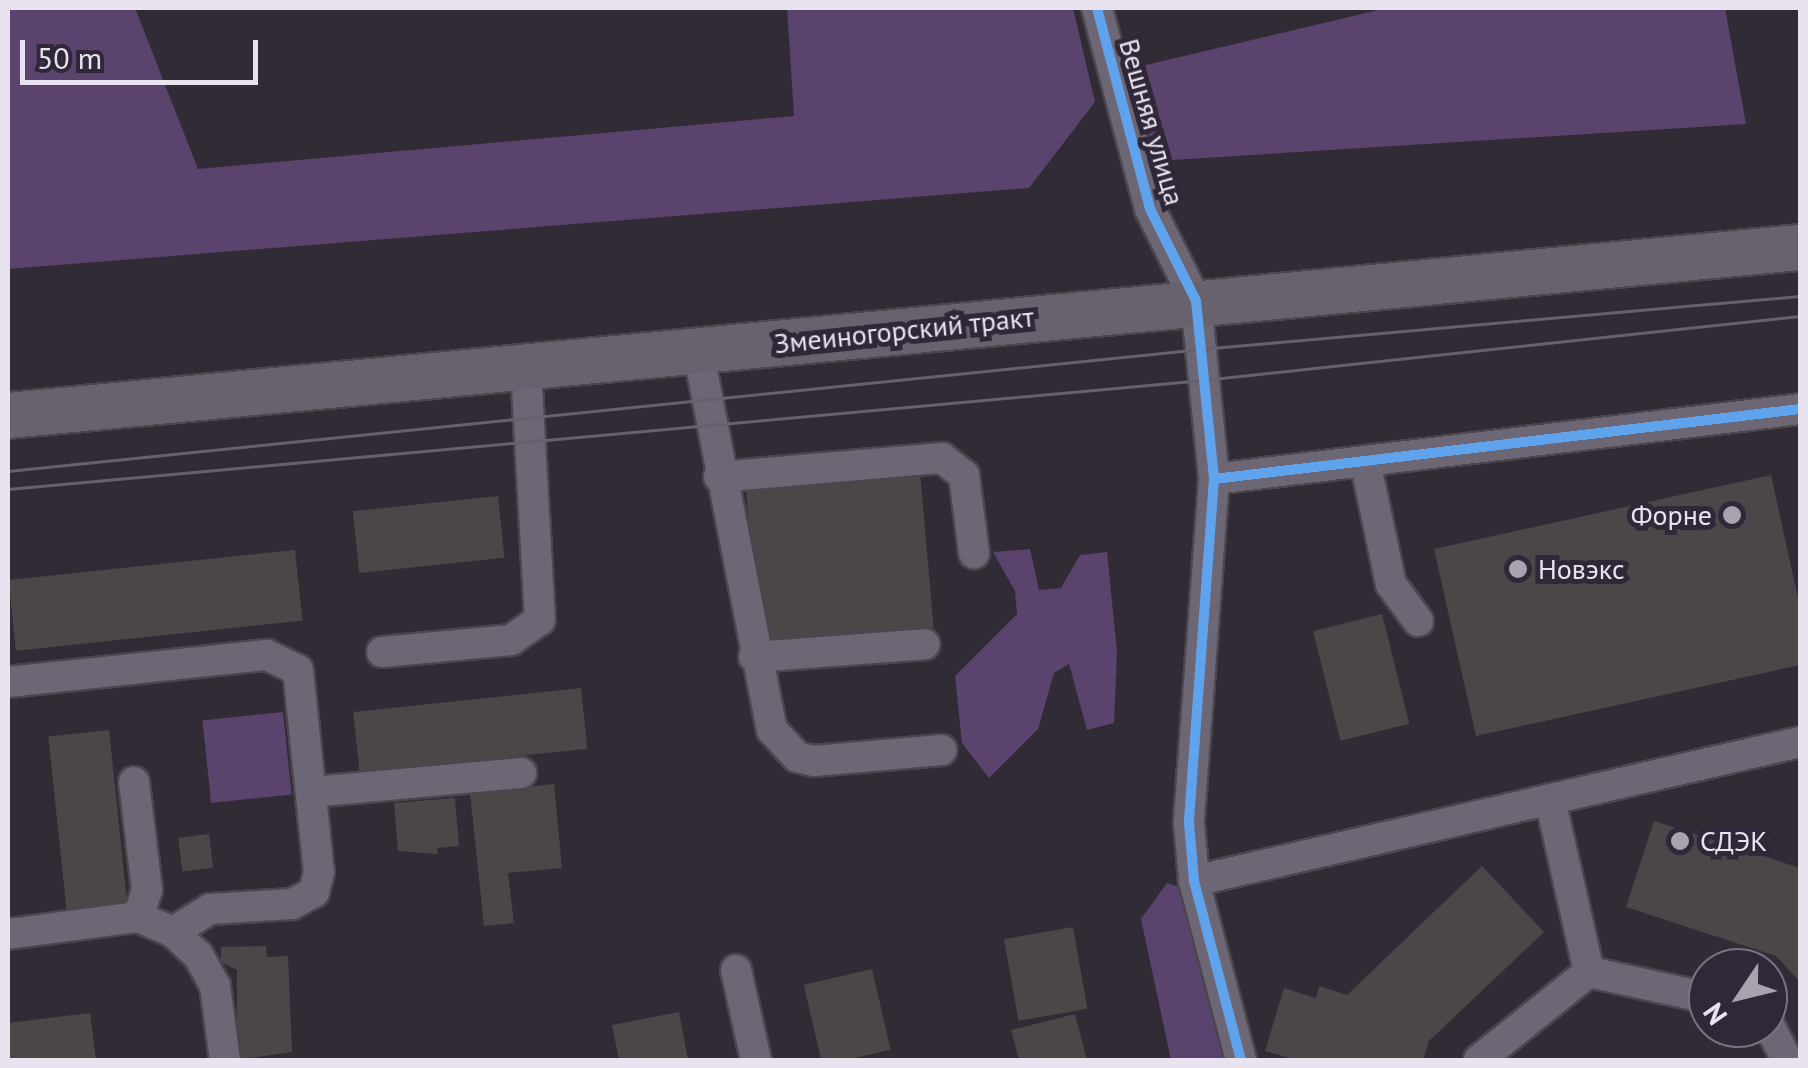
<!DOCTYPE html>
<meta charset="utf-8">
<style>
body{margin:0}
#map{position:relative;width:1808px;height:1068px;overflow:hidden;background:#302b35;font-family:"PT Sans",sans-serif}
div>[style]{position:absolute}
.green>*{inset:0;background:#5a436d;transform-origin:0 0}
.building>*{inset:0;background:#4b4748;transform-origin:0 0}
.roads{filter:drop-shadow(2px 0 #4a464e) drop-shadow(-2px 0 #4a464e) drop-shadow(0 2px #4a464e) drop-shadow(0 -2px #4a464e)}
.minor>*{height:30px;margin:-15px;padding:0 15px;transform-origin:15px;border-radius:15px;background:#6d6675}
.highway>*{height:45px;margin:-22.5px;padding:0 22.5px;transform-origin:22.5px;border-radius:22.5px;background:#67626d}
.tram>*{height:2.5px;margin:-1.25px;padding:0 1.25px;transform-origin:1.25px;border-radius:1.25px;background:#67616c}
.cycleway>*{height:10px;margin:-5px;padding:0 5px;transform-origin:5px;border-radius:5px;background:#60a3ed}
.dots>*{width:28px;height:28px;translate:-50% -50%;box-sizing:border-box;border:5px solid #302739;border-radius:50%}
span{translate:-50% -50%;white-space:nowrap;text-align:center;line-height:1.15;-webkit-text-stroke:10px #302739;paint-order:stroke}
.street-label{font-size:28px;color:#e9e3ef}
.poi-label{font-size:28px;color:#e9e3ef}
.right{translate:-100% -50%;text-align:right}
.left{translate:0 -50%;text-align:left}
.frame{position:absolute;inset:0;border:10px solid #e9e3ef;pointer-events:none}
.north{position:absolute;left:1688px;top:948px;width:100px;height:100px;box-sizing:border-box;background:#302739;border:2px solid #7a7282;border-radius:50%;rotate:235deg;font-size:28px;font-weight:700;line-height:40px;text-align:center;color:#e9e3ef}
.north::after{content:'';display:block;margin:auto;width:35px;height:45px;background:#a8a3ae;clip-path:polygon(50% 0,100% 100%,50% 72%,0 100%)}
.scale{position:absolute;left:20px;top:40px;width:238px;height:45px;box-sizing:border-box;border:5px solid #e9e3ef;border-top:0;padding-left:12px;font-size:30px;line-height:35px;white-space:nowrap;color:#e9e3ef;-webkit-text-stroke:8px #302739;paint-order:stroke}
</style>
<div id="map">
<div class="green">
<div style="clip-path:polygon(8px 8px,135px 8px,198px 169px,794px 116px,787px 8px,1073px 8px,1095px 102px,1029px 188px,8px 269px)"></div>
<div style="clip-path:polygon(1387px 8px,1725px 8px,1746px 124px,1156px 161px,1133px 68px)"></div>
<div style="clip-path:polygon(1030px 549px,1039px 590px,1061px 588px,1080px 555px,1107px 552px,1117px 652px,1114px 723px,1087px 730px,1069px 664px,1054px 673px,1038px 729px,989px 778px,962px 743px,955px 676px,1017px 614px,1015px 591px,993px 552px)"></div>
<div style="left:283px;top:712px;width:83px;height:81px;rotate:84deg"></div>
<div style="clip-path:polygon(1167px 883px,1203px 894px,1239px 1060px,1171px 1060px,1141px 919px)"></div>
</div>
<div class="building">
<div style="left:920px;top:472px;width:156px;height:175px;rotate:85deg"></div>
<div style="clip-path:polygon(1771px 475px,1800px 607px,1800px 665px,1476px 736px,1434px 549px)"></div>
<div style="left:498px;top:496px;width:62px;height:146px;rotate:84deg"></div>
<div style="left:295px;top:550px;width:71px;height:288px;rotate:84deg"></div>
<div style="left:1382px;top:614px;width:113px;height:71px;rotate:76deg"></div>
<div style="left:581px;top:688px;width:61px;height:229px;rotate:84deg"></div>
<div style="left:109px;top:730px;width:174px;height:61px;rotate:84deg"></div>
<div style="clip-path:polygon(554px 784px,562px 868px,508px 873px,514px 923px,484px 926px,470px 793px)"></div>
<div style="clip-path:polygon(455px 798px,459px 846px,437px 848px,438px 854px,398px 851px,394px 803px)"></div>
<div style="clip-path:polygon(1654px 821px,1800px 868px,1800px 982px,1776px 956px,1626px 907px)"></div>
<div style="left:209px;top:834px;width:34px;height:31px;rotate:83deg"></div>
<div style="clip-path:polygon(1482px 866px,1544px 932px,1429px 1041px,1423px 1060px,1296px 1060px,1265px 1051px,1284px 988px,1316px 998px,1319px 986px,1347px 995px)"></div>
<div style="left:1073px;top:927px;width:83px;height:70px;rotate:80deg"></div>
<div style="clip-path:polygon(266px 946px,267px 957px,288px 956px,292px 1052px,237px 1060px,237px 970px,221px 962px,221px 947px)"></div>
<div style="left:872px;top:969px;width:83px;height:70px;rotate:77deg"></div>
<div style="clip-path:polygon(679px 1012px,688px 1060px,619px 1060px,612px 1025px)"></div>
<div style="clip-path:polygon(90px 1013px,96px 1060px,8px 1060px,8px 1023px)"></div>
<div style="clip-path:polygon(1075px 1014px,1087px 1060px,1019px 1060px,1011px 1030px)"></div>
</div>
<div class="roads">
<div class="minor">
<div style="left:1097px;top:8px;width:208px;rotate:75.2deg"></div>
<div style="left:1150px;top:209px;width:103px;rotate:63.4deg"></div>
<div style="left:1196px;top:301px;width:179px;rotate:84.2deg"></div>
<div style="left:1214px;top:479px;width:345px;rotate:94.2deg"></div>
<div style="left:1189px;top:823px;width:58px;rotate:85.1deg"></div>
<div style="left:1194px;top:881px;width:185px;rotate:75.3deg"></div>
<div style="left:698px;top:350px;width:387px;rotate:79deg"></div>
<div style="left:772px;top:730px;width:37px;rotate:47deg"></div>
<div style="left:797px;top:757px;width:17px;rotate:13deg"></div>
<div style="left:814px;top:761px;width:128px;rotate:-4.9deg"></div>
<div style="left:1365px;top:461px;width:126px;rotate:78.1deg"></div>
<div style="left:1391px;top:584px;width:46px;rotate:53.9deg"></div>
<div style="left:719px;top:477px;width:224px;rotate:-4.9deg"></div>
<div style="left:942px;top:458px;width:28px;rotate:38deg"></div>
<div style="left:964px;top:475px;width:79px;rotate:82.7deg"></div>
<div style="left:1214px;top:479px;width:590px;rotate:-6.81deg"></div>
<div style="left:382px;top:652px;width:130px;rotate:-5.3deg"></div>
<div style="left:511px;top:640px;width:35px;rotate:-35deg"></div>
<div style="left:540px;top:620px;width:253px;rotate:-93.2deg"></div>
<div style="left:754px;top:657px;width:171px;rotate:-4.3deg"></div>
<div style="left:8px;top:682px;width:260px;rotate:-6deg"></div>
<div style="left:267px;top:655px;width:34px;rotate:26deg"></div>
<div style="left:298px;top:670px;width:203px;rotate:84.1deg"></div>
<div style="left:319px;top:872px;width:21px;rotate:104deg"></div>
<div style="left:314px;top:892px;width:25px;rotate:151deg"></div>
<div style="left:292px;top:904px;width:82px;rotate:176.5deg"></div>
<div style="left:210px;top:909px;width:44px;rotate:148.1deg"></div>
<div style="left:134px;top:782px;width:109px;rotate:83.1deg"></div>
<div style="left:147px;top:890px;width:28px;rotate:108deg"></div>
<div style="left:312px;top:792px;width:210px;rotate:-5.2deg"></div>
<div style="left:1550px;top:799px;width:177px;rotate:77.3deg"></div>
<div style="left:1194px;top:881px;width:622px;rotate:-12.92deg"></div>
<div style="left:8px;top:934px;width:131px;rotate:-7.5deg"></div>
<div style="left:138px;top:917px;width:38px;rotate:23deg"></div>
<div style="left:173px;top:932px;width:34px;rotate:43deg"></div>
<div style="left:198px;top:955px;width:35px;rotate:61deg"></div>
<div style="left:215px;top:986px;width:75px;rotate:82.3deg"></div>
<div style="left:736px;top:970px;width:92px;rotate:77.5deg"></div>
<div style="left:1768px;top:1023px;width:42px;rotate:62.8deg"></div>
<div style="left:1479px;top:1060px;width:141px;rotate:-38.7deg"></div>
<div style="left:1589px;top:972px;width:122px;rotate:12.3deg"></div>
</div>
<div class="highway">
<div style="left:8px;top:415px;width:1800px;rotate:-5.36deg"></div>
</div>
</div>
<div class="tram">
<div style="left:8px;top:471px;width:1199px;rotate:-5.84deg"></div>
<div style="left:1201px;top:349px;width:601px;rotate:-5.06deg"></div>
<div style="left:8px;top:489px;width:1200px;rotate:-5.21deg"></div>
<div style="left:1203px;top:380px;width:600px;rotate:-6.12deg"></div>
</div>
<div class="cycleway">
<div style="left:1097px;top:8px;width:208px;rotate:75.2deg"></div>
<div style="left:1150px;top:209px;width:103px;rotate:63.4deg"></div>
<div style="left:1196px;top:301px;width:179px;rotate:84.2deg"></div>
<div style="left:1214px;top:479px;width:345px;rotate:94.2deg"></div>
<div style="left:1189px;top:823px;width:58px;rotate:85.1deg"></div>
<div style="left:1194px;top:881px;width:185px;rotate:75.3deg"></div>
<div style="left:1214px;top:479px;width:590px;rotate:-6.81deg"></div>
</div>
<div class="dots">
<div style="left:1732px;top:515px;background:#a8a3ae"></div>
<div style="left:1518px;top:569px;background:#a8a3ae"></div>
<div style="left:1680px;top:841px;background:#a8a3ae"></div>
</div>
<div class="street-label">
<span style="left:1152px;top:122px;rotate:74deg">Вешняя улица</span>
<span style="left:904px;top:330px;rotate:-6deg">Змеиногорский тракт</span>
</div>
<div class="poi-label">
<span class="right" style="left:1712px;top:515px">Форне</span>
<span class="left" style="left:1538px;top:569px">Новэкс</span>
<span class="left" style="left:1700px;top:841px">СДЭК</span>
</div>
<div class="frame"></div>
<div class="north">N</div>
<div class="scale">50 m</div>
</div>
